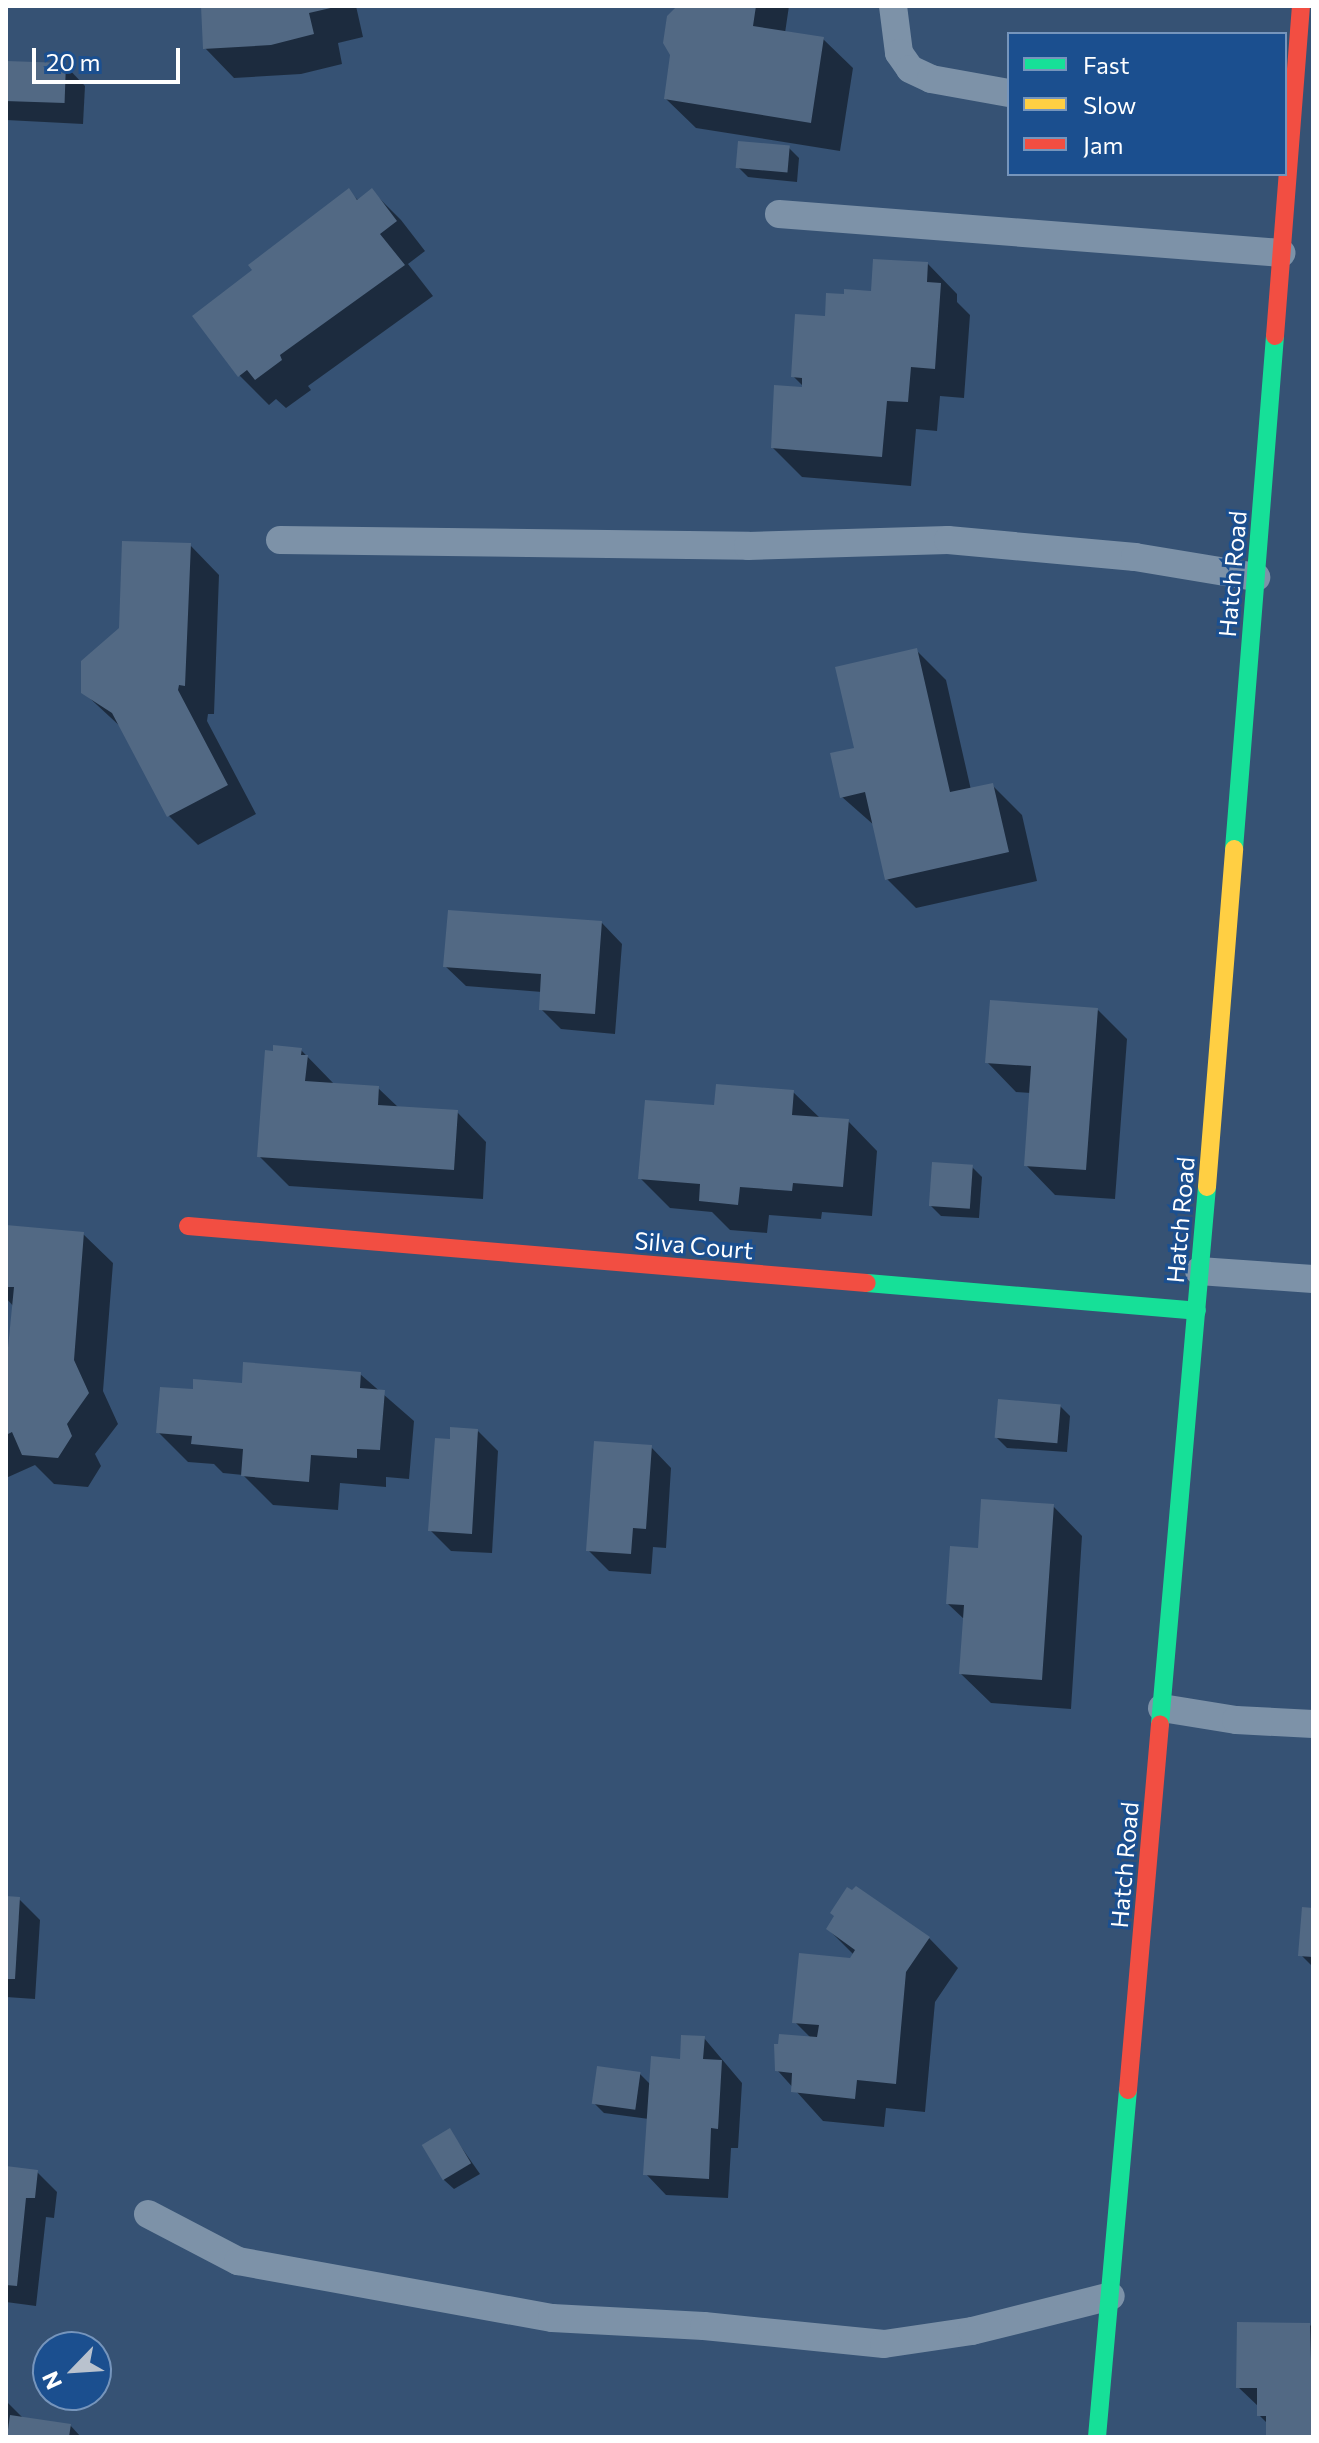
<!DOCTYPE html>
<style>
body{margin:0}
#map{position:relative;width:1319px;height:2443px;overflow:hidden;background:#365274;font-family:Commissioner,sans-serif}
div>[style]{position:absolute}
.shadow>*{inset:0;background:#0007}
.building>*{inset:0;background:#526984;transform-origin:0 0}
.lane>*{height:28px;margin:-14px;padding:0 14px;transform-origin:14px;border-radius:14px;background:#7d92a8}
.fast>*{height:18px;margin:-9px;padding:0 9px;transform-origin:9px;border-radius:9px;background:#16e098}
.slow>*{height:18px;margin:-9px;padding:0 9px;transform-origin:9px;border-radius:9px;background:#ffcf43}
.jam>*{height:18px;margin:-9px;padding:0 9px;transform-origin:9px;border-radius:9px;background:#f24e42}
span{translate:-50% -50%;white-space:nowrap;text-align:center;line-height:1.15;-webkit-text-stroke:6px #1b4f8f;paint-order:stroke}
.street-label{font-size:24px;color:#fff}
.frame{position:absolute;inset:0;border:8px solid #fff;pointer-events:none}
.legend{position:absolute;left:1007px;top:32px;width:280px;height:144px;box-sizing:border-box;background:#1b4f8f;border:2px solid #7695bc;margin:0;padding:10px 14px;list-style:none;font-size:24px;color:#fff}
.legend li{display:flex;align-items:center;gap:16px;height:40px}
.legend b{width:40px;border:2px solid #7695bc}
.north{position:absolute;left:32px;top:2331px;width:80px;height:80px;box-sizing:border-box;background:#1b4f8f;border:2px solid #7695bc;border-radius:50%;rotate:245deg;font-size:22px;font-weight:700;line-height:32px;text-align:center;color:#fff}
.north::after{content:'';display:block;margin:auto;width:28px;height:36px;background:#b9c2ce;clip-path:polygon(50% 0,100% 100%,50% 72%,0 100%)}
.scale{position:absolute;left:32px;top:48px;width:148px;height:36px;box-sizing:border-box;border:4px solid #fff;border-top:0;padding-left:10px;font-size:24px;line-height:28px;white-space:nowrap;color:#fff;-webkit-text-stroke:6px #1b4f8f;paint-order:stroke}
</style>
<div id="map">
<div class="shadow">
<div style="clip-path:polygon(203px 6px,356px 6px,363px 37px,338px 43px,342px 64px,301px 74px,234px 78px,205px 48px)"></div>
<div style="clip-path:polygon(679px 6px,789px 6px,785px 33px,823px 39px,853px 68px,840px 151px,696px 128px,666px 99px)"></div>
<div style="clip-path:polygon(6px 63px,65px 65px,85px 86px,83px 124px,6px 120px)"></div>
<div style="clip-path:polygon(789px 148px,799px 158px,797px 182px,748px 177px,738px 167px)"></div>
<div style="clip-path:polygon(348px 191px,359px 201px,372px 191px,401px 220px,425px 251px,408px 264px,433px 296px,308px 386px,311px 390px,286px 408px,276px 399px,269px 405px,239px 375px,255px 270px)"></div>
<div style="clip-path:polygon(928px 264px,957px 294px,957px 302px,970px 315px,964px 398px,940px 396px,937px 431px,916px 429px,911px 486px,802px 477px,773px 448px,806px 389px,793px 376px,827px 319px)"></div>
<div style="clip-path:polygon(190px 545px,219px 575px,214px 714px,208px 714px,207px 721px,256px 814px,198px 845px,168px 815px,123px 729px,83px 692px)"></div>
<div style="clip-path:polygon(916px 650px,946px 680px,971px 790px,992px 785px,1022px 815px,1037px 881px,916px 908px,887px 879px,875px 826px,842px 797px)"></div>
<div style="clip-path:polygon(602px 923px,622px 944px,615px 1034px,561px 1029px,541px 1009px,542px 992px,466px 986px,445px 966px)"></div>
<div style="clip-path:polygon(1098px 1010px,1127px 1039px,1115px 1199px,1055px 1195px,1026px 1165px,1031px 1093px,1016px 1092px,987px 1062px)"></div>
<div style="clip-path:polygon(301px 1050px,335px 1085px,378px 1088px,399px 1108px,457px 1112px,486px 1142px,483px 1199px,289px 1186px,259px 1156px)"></div>
<div style="clip-path:polygon(793px 1092px,821px 1119px,848px 1121px,877px 1151px,872px 1216px,822px 1212px,821px 1219px,769px 1215px,767px 1233px,730px 1230px,712px 1212px,670px 1208px,641px 1179px,716px 1107px)"></div>
<div style="clip-path:polygon(972px 1167px,982px 1177px,979px 1218px,941px 1216px,931px 1206px)"></div>
<div style="clip-path:polygon(6px 1227px,83px 1234px,113px 1263px,103px 1391px,118px 1424px,95px 1454px,101px 1466px,88px 1487px,54px 1484px,35px 1465px,6px 1478px,6px 1370px,14px 1307px,6px 1298px)"></div>
<div style="clip-path:polygon(360px 1374px,414px 1421px,409px 1479px,386px 1477px,386px 1487px,340px 1483px,338px 1510px,273px 1505px,243px 1475px,223px 1473px,214px 1464px,188px 1462px,158px 1432px,195px 1392px)"></div>
<div style="clip-path:polygon(1060px 1406px,1070px 1416px,1067px 1452px,1007px 1448px,997px 1438px)"></div>
<div style="clip-path:polygon(478px 1431px,498px 1451px,492px 1553px,451px 1551px,431px 1531px)"></div>
<div style="clip-path:polygon(651px 1447px,671px 1468px,666px 1548px,653px 1547px,651px 1574px,609px 1571px,588px 1550px)"></div>
<div style="clip-path:polygon(1053px 1506px,1082px 1536px,1071px 1709px,991px 1703px,961px 1674px,965px 1620px,948px 1604px,980px 1550px)"></div>
<div style="clip-path:polygon(6px 1898px,19px 1899px,40px 1920px,35px 1999px,6px 1997px)"></div>
<div style="clip-path:polygon(1313px 1910px,1313px 1967px,1301px 1955px)"></div>
<div style="clip-path:polygon(828px 1929px,929px 1938px,958px 1968px,935px 2002px,925px 2112px,886px 2108px,884px 2127px,823px 2121px,778px 2071px,812px 2039px,795px 2022px,854px 1955px)"></div>
<div style="clip-path:polygon(704px 2038px,742px 2083px,738px 2148px,731px 2148px,728px 2198px,666px 2195px,646px 2174px,649px 2119px,604px 2113px,594px 2103px,640px 2074px,651px 2085px)"></div>
<div style="clip-path:polygon(450px 2131px,480px 2174px,454px 2189px,444px 2180px)"></div>
<div style="clip-path:polygon(6px 2168px,37px 2172px,57px 2192px,54px 2218px,46px 2217px,36px 2306px,6px 2302px)"></div>
<div style="clip-path:polygon(1310px 2325px,1313px 2328px,1313px 2437px,1268px 2437px,1268px 2424px,1259px 2415px,1259px 2407px,1238px 2387px)"></div>
<div style="clip-path:polygon(6px 2401px,24px 2419px,70px 2425px,81px 2437px,6px 2437px)"></div>
</div>
<div class="building">
<div style="clip-path:polygon(201px 6px,335px 6px,335px 7px,309px 13px,314px 34px,271px 45px,203px 49px)"></div>
<div style="clip-path:polygon(677px 6px,756px 6px,753px 26px,824px 37px,811px 123px,664px 99px,670px 55px,663px 43px,667px 16px)"></div>
<div style="left:6px;top:61px;width:60px;height:40px;rotate:2deg"></div>
<div style="left:738px;top:141px;width:52px;height:27px;rotate:5deg"></div>
<div style="clip-path:polygon(349px 188px,357px 200px,372px 188px,397px 221px,380px 234px,405px 265px,280px 355px,282px 360px,255px 380px,247px 370px,238px 377px,192px 316px,252px 270px,248px 265px)"></div>
<div style="clip-path:polygon(873px 259px,928px 262px,927px 282px,941px 283px,935px 369px,911px 367px,908px 402px,887px 401px,882px 457px,771px 448px,774px 385px,802px 387px,802px 378px,791px 377px,795px 314px,825px 316px,826px 293px,844px 294px,844px 289px,871px 291px)"></div>
<div style="clip-path:polygon(122px 541px,191px 543px,185px 686px,179px 685px,178px 690px,228px 785px,167px 817px,112px 713px,81px 693px,81px 661px,119px 628px)"></div>
<div style="clip-path:polygon(917px 648px,950px 792px,993px 783px,1009px 852px,885px 880px,865px 792px,840px 798px,830px 753px,854px 748px,835px 667px)"></div>
<div style="clip-path:polygon(448px 910px,602px 921px,595px 1014px,539px 1010px,541px 974px,443px 967px)"></div>
<div style="clip-path:polygon(990px 1000px,1098px 1008px,1086px 1170px,1024px 1166px,1031px 1066px,985px 1063px)"></div>
<div style="clip-path:polygon(273px 1045px,302px 1048px,301px 1055px,308px 1055px,305px 1081px,379px 1086px,378px 1105px,458px 1110px,454px 1170px,257px 1157px,265px 1050px,273px 1051px)"></div>
<div style="clip-path:polygon(716px 1084px,794px 1090px,792px 1115px,849px 1119px,843px 1187px,793px 1183px,792px 1191px,740px 1187px,738px 1205px,699px 1201px,700px 1184px,638px 1179px,645px 1100px,714px 1105px)"></div>
<div style="left:932px;top:1162px;width:41px;height:44px;rotate:4deg"></div>
<div style="clip-path:polygon(6px 1225px,84px 1232px,74px 1360px,89px 1393px,67px 1424px,72px 1436px,58px 1458px,22px 1455px,12px 1432px,6px 1435px,6px 1368px,14px 1287px,6px 1287px)"></div>
<div style="clip-path:polygon(243px 1362px,361px 1372px,360px 1388px,385px 1390px,380px 1450px,357px 1449px,357px 1458px,311px 1455px,309px 1482px,241px 1476px,243px 1449px,191px 1444px,192px 1436px,156px 1433px,160px 1387px,193px 1389px,193px 1379px,242px 1383px)"></div>
<div style="left:998px;top:1399px;width:63px;height:39px;rotate:5deg"></div>
<div style="clip-path:polygon(450px 1427px,478px 1429px,472px 1534px,428px 1531px,435px 1438px,450px 1439px)"></div>
<div style="clip-path:polygon(594px 1441px,652px 1445px,646px 1529px,633px 1528px,631px 1554px,586px 1551px)"></div>
<div style="clip-path:polygon(981px 1499px,1054px 1504px,1042px 1680px,959px 1674px,964px 1605px,946px 1604px,950px 1546px,978px 1548px)"></div>
<div style="clip-path:polygon(856px 1886px,930px 1937px,906px 1972px,896px 2084px,857px 2080px,855px 2099px,791px 2092px,792px 2073px,775px 2071px,774px 2044px,778px 2044px,779px 2034px,817px 2037px,819px 2025px,792px 2023px,799px 1953px,850px 1958px,855px 1950px,826px 1929px,834px 1916px,830px 1913px,847px 1887px,852px 1890px)"></div>
<div style="clip-path:polygon(6px 1896px,20px 1897px,15px 1979px,6px 1979px)"></div>
<div style="clip-path:polygon(1302px 1907px,1313px 1908px,1313px 1957px,1298px 1956px)"></div>
<div style="clip-path:polygon(681px 2035px,705px 2036px,703px 2059px,722px 2060px,718px 2129px,711px 2128px,709px 2179px,643px 2175px,651px 2056px,680px 2059px)"></div>
<div style="left:597px;top:2066px;width:44px;height:38px;rotate:8deg"></div>
<div style="left:450px;top:2128px;width:41px;height:33px;rotate:59deg"></div>
<div style="clip-path:polygon(6px 2166px,38px 2170px,35px 2198px,26px 2198px,17px 2286px,6px 2285px)"></div>
<div style="clip-path:polygon(1237px 2322px,1310px 2323px,1313px 2437px,1266px 2437px,1266px 2416px,1257px 2416px,1257px 2388px,1236px 2388px)"></div>
<div style="clip-path:polygon(10px 2415px,71px 2424px,69px 2437px,7px 2437px)"></div>
</div>
<div class="lane">
<div style="left:893px;top:6px;width:47px;rotate:82.7deg"></div>
<div style="left:899px;top:53px;width:19px;rotate:55deg"></div>
<div style="left:910px;top:69px;width:23px;rotate:25deg"></div>
<div style="left:931px;top:79px;width:79px;rotate:10.2deg"></div>
<div style="left:779px;top:214px;width:504px;rotate:4.44deg"></div>
<div style="left:280px;top:540px;width:468px;rotate:0.7deg"></div>
<div style="left:748px;top:546px;width:200px;rotate:-1.7deg"></div>
<div style="left:948px;top:540px;width:188px;rotate:5.2deg"></div>
<div style="left:1135px;top:557px;width:123px;rotate:9.4deg"></div>
<div style="left:1199px;top:1271px;width:114px;rotate:4deg"></div>
<div style="left:1162px;top:1708px;width:75px;rotate:9.2deg"></div>
<div style="left:1236px;top:1720px;width:77px;rotate:3deg"></div>
<div style="left:148px;top:2214px;width:102px;rotate:27.6deg"></div>
<div style="left:238px;top:2261px;width:319px;rotate:10.3deg"></div>
<div style="left:552px;top:2318px;width:152px;rotate:3deg"></div>
<div style="left:704px;top:2326px;width:181px;rotate:5.7deg"></div>
<div style="left:884px;top:2344px;width:89px;rotate:-8.4deg"></div>
<div style="left:972px;top:2331px;width:143px;rotate:-14.1deg"></div>
</div>
<div class="fast">
<div style="left:1234px;top:849px;width:515px;rotate:-85.43deg"></div>
<div style="left:867px;top:1283px;width:331px;rotate:4.8deg"></div>
<div style="left:1160px;top:1724px;width:539px;rotate:-85deg"></div>
<div style="left:1097px;top:2437px;width:348px;rotate:-84.9deg"></div>
</div>
<div class="slow">
<div style="left:1207px;top:1187px;width:339px;rotate:-85.4deg"></div>
</div>
<div class="jam">
<div style="left:1275px;top:336px;width:331px;rotate:-85.5deg"></div>
<div style="left:188px;top:1226px;width:681px;rotate:4.8deg"></div>
<div style="left:1128px;top:2090px;width:367px;rotate:-85deg"></div>
</div>
<div class="street-label">
<span style="left:1232px;top:574px;rotate:-85deg">Hatch Road</span>
<span style="left:1180px;top:1220px;rotate:-85deg">Hatch Road</span>
<span style="left:694px;top:1245px;rotate:5deg">Silva Court</span>
<span style="left:1124px;top:1865px;rotate:-85deg">Hatch Road</span>
</div>
<div class="frame"></div>
<ul class="legend">
<li><b style="height:10px;background:#16e098"></b>Fast</li>
<li><b style="height:10px;background:#ffcf43"></b>Slow</li>
<li><b style="height:10px;background:#f24e42"></b>Jam</li>
</ul>
<div class="north">N</div>
<div class="scale">20 m</div>
</div>
